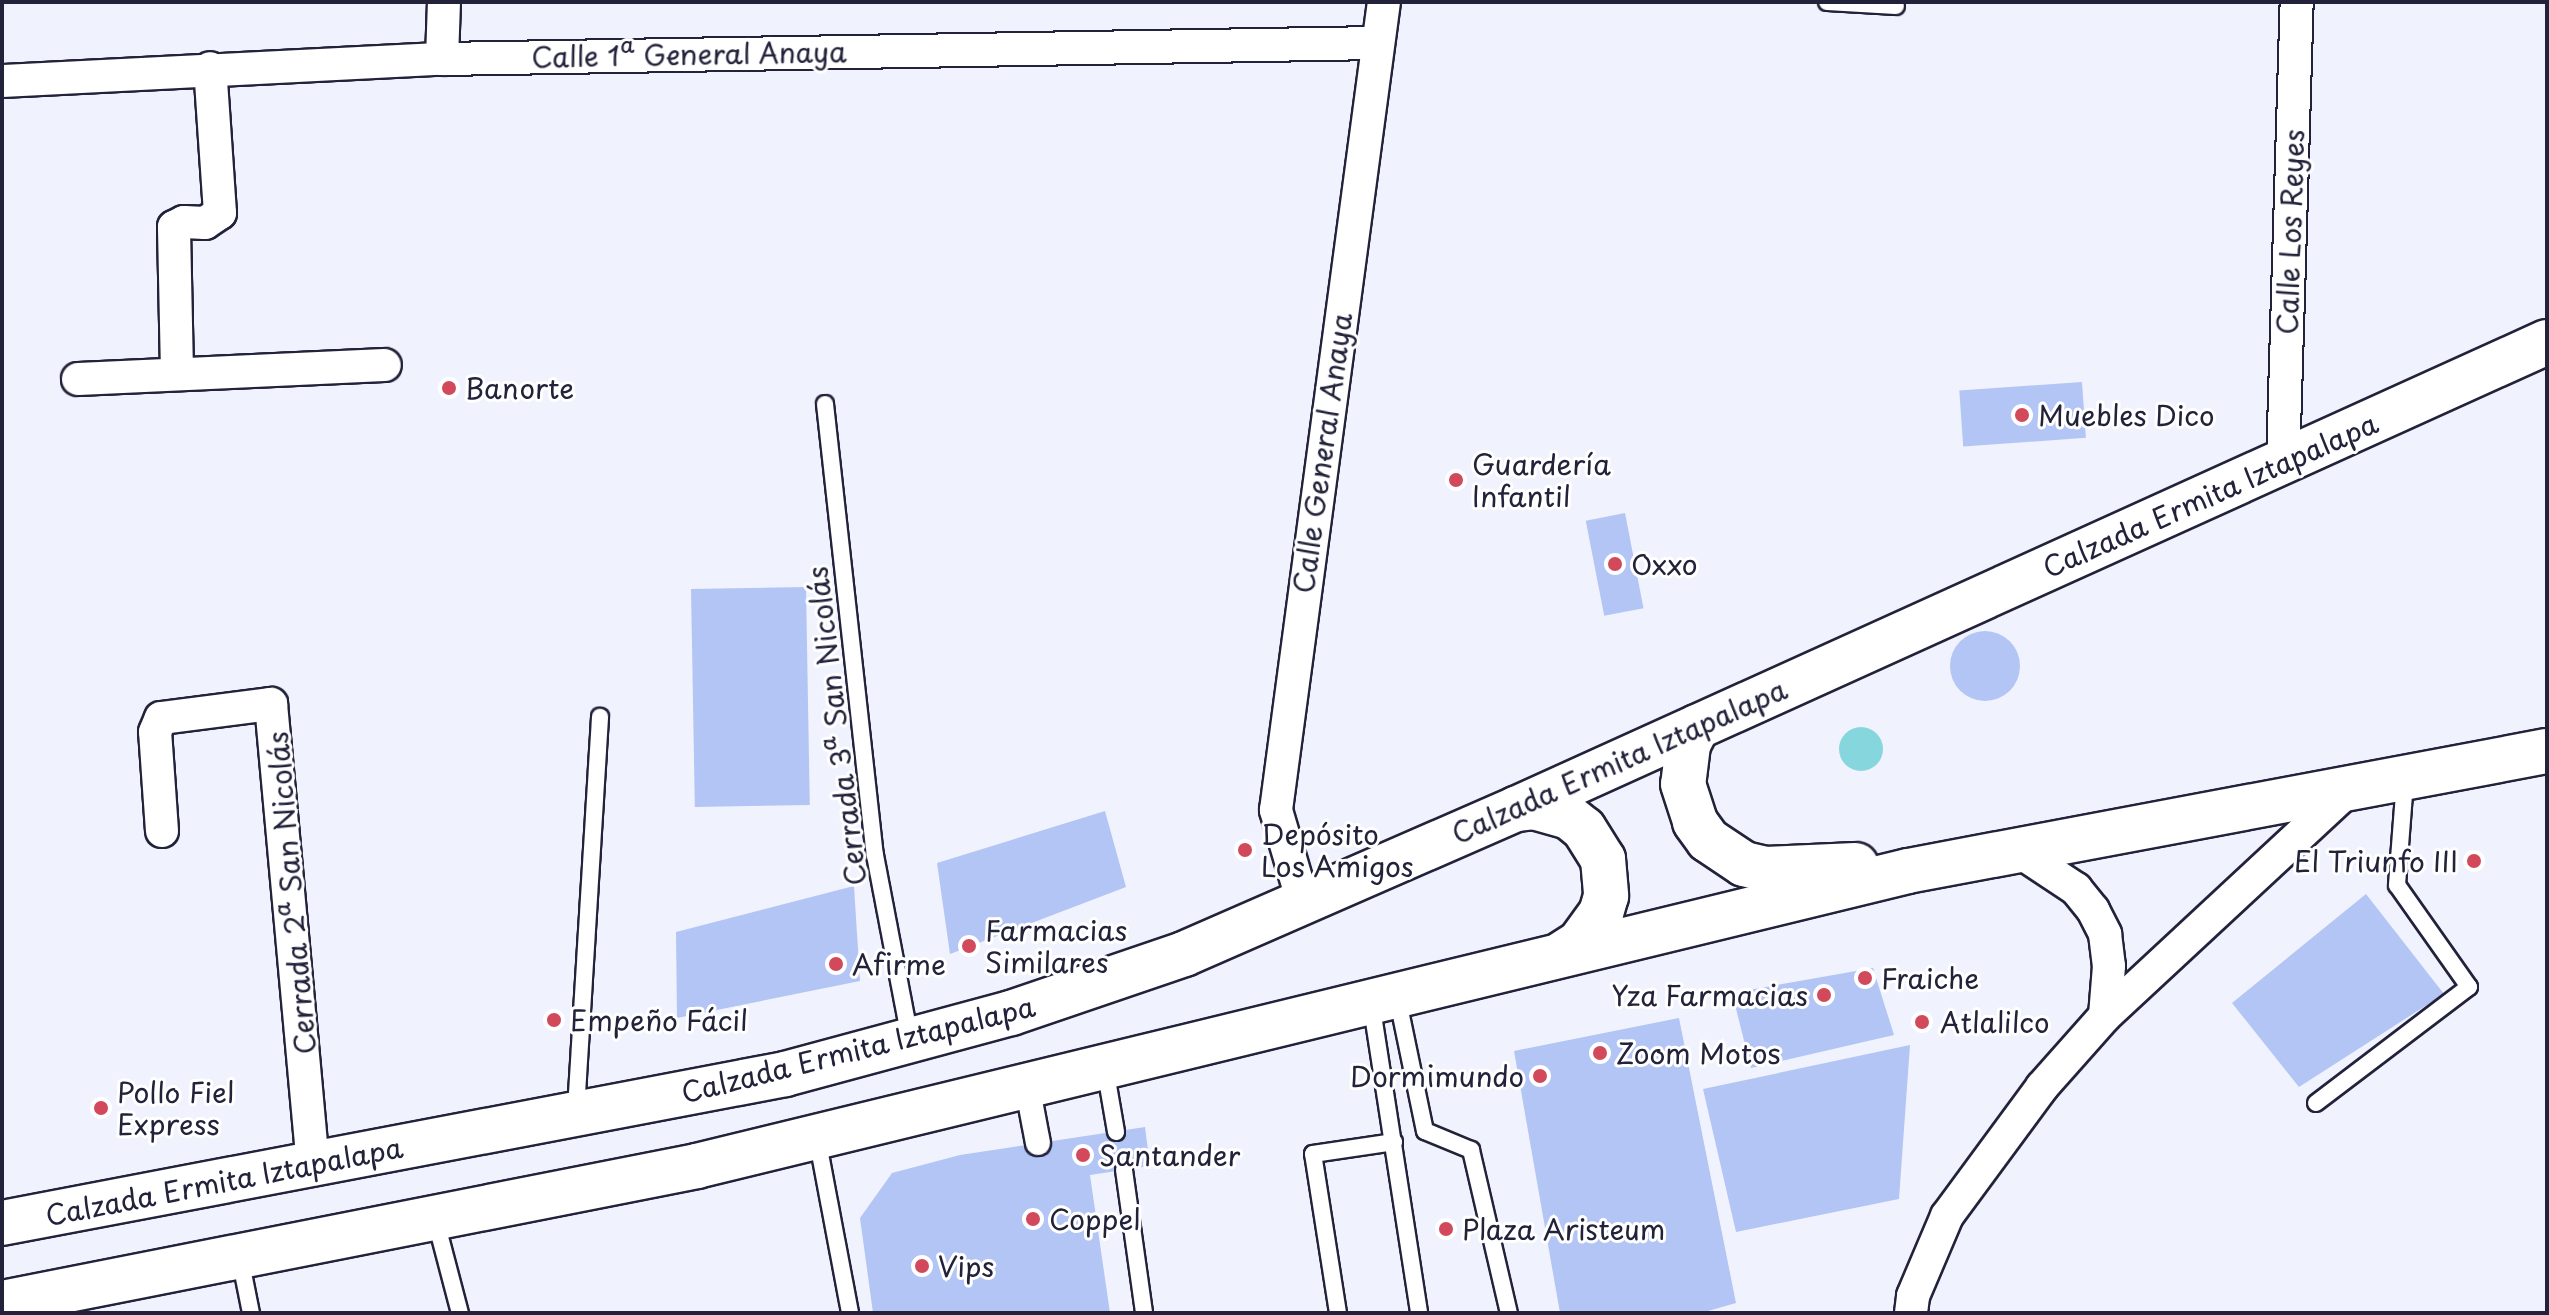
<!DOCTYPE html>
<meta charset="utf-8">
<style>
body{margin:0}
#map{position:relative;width:2549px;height:1315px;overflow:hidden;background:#f0f3fd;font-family:"Playpen Sans",sans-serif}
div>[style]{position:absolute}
.water>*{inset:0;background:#86d7dd}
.round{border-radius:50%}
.building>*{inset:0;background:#b3c5f5;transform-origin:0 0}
.roads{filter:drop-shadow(2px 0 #22223b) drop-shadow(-2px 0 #22223b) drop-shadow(0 2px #22223b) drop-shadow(0 -2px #22223b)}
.service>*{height:16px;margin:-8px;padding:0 8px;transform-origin:8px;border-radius:8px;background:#fff}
.pedestrian>*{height:24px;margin:-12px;padding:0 12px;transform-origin:12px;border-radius:12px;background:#fff}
.minor>*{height:32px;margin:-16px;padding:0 16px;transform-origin:16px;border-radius:16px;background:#fff}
.primary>*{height:44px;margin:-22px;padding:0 22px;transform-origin:22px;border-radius:22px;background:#fff}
.dots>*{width:22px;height:22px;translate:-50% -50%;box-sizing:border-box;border:4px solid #fff;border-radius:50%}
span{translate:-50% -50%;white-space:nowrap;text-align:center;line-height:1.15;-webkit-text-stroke:6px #fff;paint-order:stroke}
.street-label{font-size:28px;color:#22223b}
.poi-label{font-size:28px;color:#22223b}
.left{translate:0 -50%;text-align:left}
.right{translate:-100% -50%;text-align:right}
.frame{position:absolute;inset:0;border:4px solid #22223b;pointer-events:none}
</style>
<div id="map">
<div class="water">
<div class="round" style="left:1839px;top:727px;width:44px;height:44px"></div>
</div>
<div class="building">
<div style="left:2082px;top:382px;width:56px;height:123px;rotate:86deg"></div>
<div style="left:1625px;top:513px;width:97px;height:40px;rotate:79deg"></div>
<div style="left:806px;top:587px;width:218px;height:115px;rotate:89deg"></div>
<div class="round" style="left:1950px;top:631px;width:70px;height:70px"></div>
<div style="clip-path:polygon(1105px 811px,1126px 887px,950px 954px,937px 863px)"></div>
<div style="clip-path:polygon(854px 886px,860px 981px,677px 1018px,676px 932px)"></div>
<div style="clip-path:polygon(2366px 894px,2444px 994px,2299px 1087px,2232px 1003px)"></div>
<div style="clip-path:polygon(1873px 968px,1894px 1035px,1751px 1068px,1732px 993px)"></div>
<div style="clip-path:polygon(1679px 1018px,1736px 1303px,1701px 1313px,1560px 1313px,1514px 1051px)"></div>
<div style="clip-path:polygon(1910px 1045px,1899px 1199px,1736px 1232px,1703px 1089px)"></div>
<div style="clip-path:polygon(1145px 1127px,1150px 1166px,1090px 1175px,1110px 1313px,873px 1313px,860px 1218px,892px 1173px,960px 1155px)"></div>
</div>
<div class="roads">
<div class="service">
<div style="left:1827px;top:2px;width:69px;rotate:3.3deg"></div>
<div style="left:825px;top:404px;width:454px;rotate:83.7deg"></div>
<div style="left:875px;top:855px;width:186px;rotate:79.2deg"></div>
<div style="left:1397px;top:996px;width:138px;rotate:78.3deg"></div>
<div style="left:1425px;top:1131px;width:50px;rotate:22.4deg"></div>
<div style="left:1471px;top:1150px;width:167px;rotate:76.9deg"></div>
<div style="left:1371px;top:1002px;width:315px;rotate:81.2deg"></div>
<div style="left:1105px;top:1068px;width:65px;rotate:80.2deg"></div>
<div style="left:2316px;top:1103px;width:192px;rotate:-37.2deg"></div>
<div style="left:2469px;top:987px;width:125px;rotate:-125.2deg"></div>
<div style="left:2397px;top:885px;width:105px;rotate:-85.6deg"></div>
<div style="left:576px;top:1110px;width:394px;rotate:-86.5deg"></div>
<div style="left:817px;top:1138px;width:178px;rotate:79.3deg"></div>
<div style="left:1124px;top:1170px;width:144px;rotate:82deg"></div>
<div style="left:435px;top:1218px;width:98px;rotate:75.3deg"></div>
<div style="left:240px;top:1258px;width:56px;rotate:78.7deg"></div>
<div style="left:1338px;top:1313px;width:161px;rotate:-98.9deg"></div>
<div style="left:1313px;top:1154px;width:82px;rotate:-8.4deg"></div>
</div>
<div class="pedestrian">
<div style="left:1027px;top:1085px;width:59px;rotate:79.3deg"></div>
</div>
<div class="minor">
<div style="left:442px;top:59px;width:57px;rotate:-88deg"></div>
<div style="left:2px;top:81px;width:441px;rotate:-2.9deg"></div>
<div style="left:442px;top:59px;width:935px;rotate:-0.98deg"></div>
<div style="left:177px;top:372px;width:145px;rotate:-91.2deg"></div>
<div style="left:174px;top:227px;width:11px;rotate:-27deg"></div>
<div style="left:184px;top:222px;width:21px;rotate:3deg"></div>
<div style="left:205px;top:223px;width:18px;rotate:-34deg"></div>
<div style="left:220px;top:213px;width:145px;rotate:-93.9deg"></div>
<div style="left:78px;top:379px;width:307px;rotate:-2.6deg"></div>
<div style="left:2283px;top:463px;width:461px;rotate:-88.3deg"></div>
<div style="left:162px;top:831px;width:99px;rotate:-94deg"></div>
<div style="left:155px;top:732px;width:15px;rotate:-67deg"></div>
<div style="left:161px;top:718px;width:111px;rotate:-7.3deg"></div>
<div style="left:271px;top:704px;width:462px;rotate:84.8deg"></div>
<div style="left:2017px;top:850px;width:71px;rotate:33.5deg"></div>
<div style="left:2076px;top:889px;width:27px;rotate:51deg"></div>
<div style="left:2093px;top:910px;width:27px;rotate:63deg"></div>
<div style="left:2105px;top:934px;width:32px;rotate:83deg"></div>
<div style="left:2109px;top:966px;width:50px;rotate:94.6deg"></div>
<div style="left:1303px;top:902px;width:96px;rotate:-106.4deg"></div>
<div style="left:1276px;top:810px;width:815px;rotate:-82.39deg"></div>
<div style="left:1911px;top:1313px;width:17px;rotate:-83deg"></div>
<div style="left:1913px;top:1296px;width:87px;rotate:-67deg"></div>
<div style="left:1947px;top:1216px;width:160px;rotate:-53.6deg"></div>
<div style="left:2042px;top:1087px;width:95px;rotate:-48.4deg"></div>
<div style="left:2105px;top:1016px;width:333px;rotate:-42.9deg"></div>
</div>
<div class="primary">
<div style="left:1697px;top:727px;width:20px;rotate:117deg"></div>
<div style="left:1688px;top:745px;width:39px;rotate:97deg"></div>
<div style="left:1683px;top:784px;width:40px;rotate:72deg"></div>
<div style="left:1695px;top:822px;width:22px;rotate:54deg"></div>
<div style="left:1708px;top:840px;width:43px;rotate:33.7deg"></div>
<div style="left:1744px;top:864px;width:22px;rotate:13deg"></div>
<div style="left:1765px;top:869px;width:91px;rotate:-2.5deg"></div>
<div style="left:1516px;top:809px;width:18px;rotate:-6deg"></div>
<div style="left:1534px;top:807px;width:36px;rotate:16deg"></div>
<div style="left:1569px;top:817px;width:19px;rotate:39deg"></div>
<div style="left:1584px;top:829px;width:36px;rotate:58deg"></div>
<div style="left:1603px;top:859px;width:37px;rotate:85deg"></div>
<div style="left:1606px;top:896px;width:18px;rotate:106deg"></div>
<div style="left:1601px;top:913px;width:37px;rotate:126deg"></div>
<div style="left:1579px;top:943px;width:19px;rotate:148deg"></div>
<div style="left:2px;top:1223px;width:797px;rotate:-10.77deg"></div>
<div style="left:785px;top:1074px;width:234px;rotate:-15.1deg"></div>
<div style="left:1011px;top:1013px;width:183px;rotate:-18.8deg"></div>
<div style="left:1184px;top:954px;width:362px;rotate:-23.6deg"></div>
<div style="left:1516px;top:809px;width:1132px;rotate:-24.37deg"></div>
<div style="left:2px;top:1303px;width:708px;rotate:-11.15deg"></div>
<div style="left:697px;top:1166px;width:1246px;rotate:-13.69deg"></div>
<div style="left:1908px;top:871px;width:650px;rotate:-10.64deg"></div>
</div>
</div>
<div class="dots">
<div style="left:449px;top:388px;background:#d1495b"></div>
<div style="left:2022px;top:415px;background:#d1495b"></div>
<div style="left:1456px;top:480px;background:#d1495b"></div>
<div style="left:1615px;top:564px;background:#d1495b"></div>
<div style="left:1245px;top:850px;background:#d1495b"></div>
<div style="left:2474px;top:861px;background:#d1495b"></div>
<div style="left:969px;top:946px;background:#d1495b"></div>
<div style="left:836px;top:964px;background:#d1495b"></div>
<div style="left:1865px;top:978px;background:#d1495b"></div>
<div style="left:1824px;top:995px;background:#d1495b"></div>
<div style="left:554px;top:1020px;background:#d1495b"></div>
<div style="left:1922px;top:1022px;background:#d1495b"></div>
<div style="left:1600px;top:1053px;background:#d1495b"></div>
<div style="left:1540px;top:1076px;background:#d1495b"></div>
<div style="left:101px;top:1108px;background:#d1495b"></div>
<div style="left:1083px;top:1155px;background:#d1495b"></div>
<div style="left:1033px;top:1219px;background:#d1495b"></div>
<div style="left:1446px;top:1229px;background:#d1495b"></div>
<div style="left:922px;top:1266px;background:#d1495b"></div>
</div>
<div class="street-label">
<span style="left:689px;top:54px;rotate:-1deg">Calle 1ª General Anaya</span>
<span style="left:2290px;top:232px;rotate:-88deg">Calle Los Reyes</span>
<span style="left:1322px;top:453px;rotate:-82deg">Calle General Anaya</span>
<span style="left:2210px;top:495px;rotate:-24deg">Calzada Ermita Iztapalapa</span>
<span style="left:836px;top:726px;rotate:-97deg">Cerrada 3ª San Nicolás</span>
<span style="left:1619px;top:761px;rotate:-24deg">Calzada Ermita Iztapalapa</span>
<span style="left:291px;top:893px;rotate:-95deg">Cerrada 2ª San Nicolás</span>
<span style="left:858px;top:1049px;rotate:-14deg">Calzada Ermita Iztapalapa</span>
<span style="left:224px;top:1181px;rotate:-11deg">Calzada Ermita Iztapalapa</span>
</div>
<div class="poi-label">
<span class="left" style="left:465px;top:388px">Banorte</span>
<span class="left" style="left:2038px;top:415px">Muebles Dico</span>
<span class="left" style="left:1472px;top:480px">Guardería<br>Infantil</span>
<span class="left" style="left:1631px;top:564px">Oxxo</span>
<span class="left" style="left:1261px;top:850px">Depósito<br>Los Amigos</span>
<span class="right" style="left:2458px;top:861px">El Triunfo III</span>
<span class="left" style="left:985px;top:946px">Farmacias<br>Similares</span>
<span class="left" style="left:852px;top:964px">Afirme</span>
<span class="left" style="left:1881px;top:978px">Fraiche</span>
<span class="right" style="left:1808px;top:995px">Yza Farmacias</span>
<span class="left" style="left:570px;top:1020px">Empeño Fácil</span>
<span class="left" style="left:1940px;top:1022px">Atlalilco</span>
<span class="left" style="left:1616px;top:1053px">Zoom Motos</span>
<span class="right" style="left:1524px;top:1076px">Dormimundo</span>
<span class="left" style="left:117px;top:1108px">Pollo Fiel<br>Express</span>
<span class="left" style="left:1099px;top:1155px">Santander</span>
<span class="left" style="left:1049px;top:1219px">Coppel</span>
<span class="left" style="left:1462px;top:1229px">Plaza Aristeum</span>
<span class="left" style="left:938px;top:1266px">Vips</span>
</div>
<div class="frame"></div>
</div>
